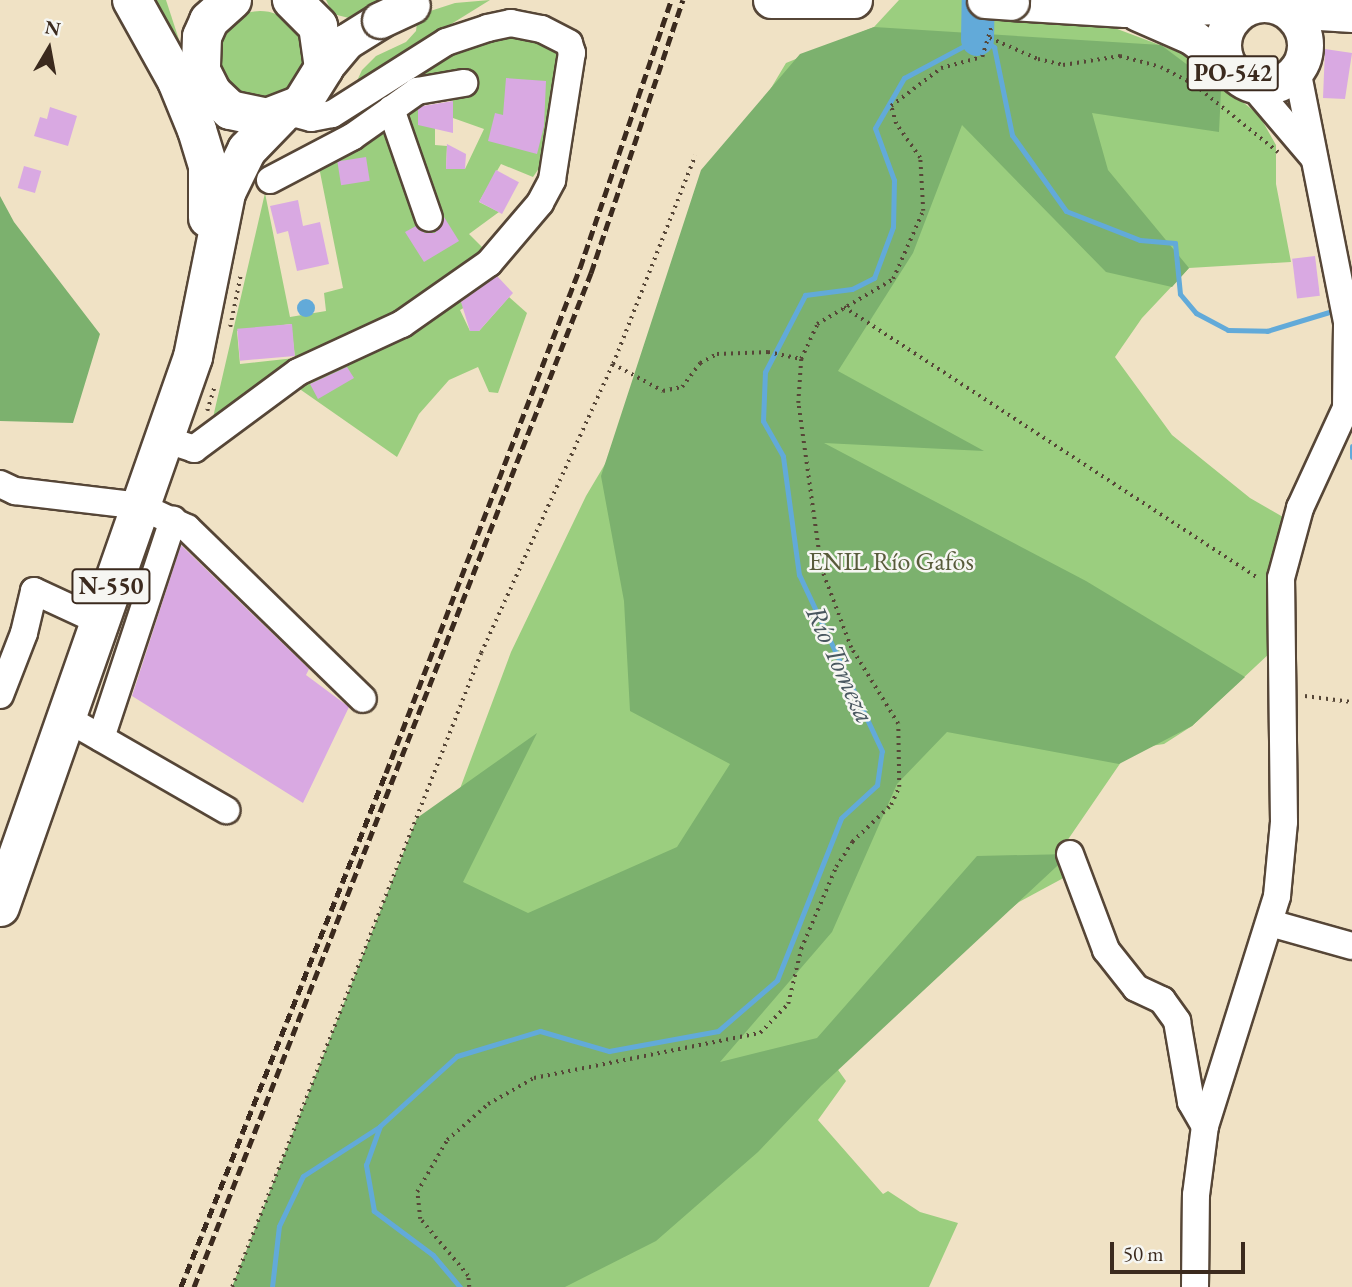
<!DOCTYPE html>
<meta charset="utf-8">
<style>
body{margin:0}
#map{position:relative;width:1352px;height:1287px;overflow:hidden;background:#f0e2c5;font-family:"EB Garamond",serif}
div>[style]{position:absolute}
.green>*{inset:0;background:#9bce7f}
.round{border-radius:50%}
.forest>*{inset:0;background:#7cb16e}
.water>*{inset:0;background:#62aad9}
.stream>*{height:5px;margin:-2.5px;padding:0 2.5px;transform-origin:2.5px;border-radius:2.5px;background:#62aad9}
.river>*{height:33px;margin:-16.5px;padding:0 16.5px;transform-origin:16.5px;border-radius:16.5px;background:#62aad9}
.building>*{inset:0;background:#d9a9e2;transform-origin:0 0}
.path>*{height:3.5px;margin-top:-1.75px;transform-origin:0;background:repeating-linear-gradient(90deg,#564637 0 2px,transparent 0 7px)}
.roads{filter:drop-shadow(2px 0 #564637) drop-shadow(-2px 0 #564637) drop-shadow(0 2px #564637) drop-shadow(0 -2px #564637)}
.minor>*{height:26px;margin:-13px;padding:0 13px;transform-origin:13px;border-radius:13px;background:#fff}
.major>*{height:35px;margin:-17.5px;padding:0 17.5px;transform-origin:17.5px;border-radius:17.5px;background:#fff}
.major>.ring{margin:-17.5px;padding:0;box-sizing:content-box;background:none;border:35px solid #fff;border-radius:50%}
.highway>*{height:38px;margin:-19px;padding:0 19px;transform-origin:19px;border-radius:19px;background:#fff}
.rail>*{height:5px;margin-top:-2.5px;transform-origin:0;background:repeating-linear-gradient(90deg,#3b2a1e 0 10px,transparent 0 15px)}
.bridges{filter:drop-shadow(2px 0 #564637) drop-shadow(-2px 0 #564637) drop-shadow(0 2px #564637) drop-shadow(0 -2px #564637)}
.major-bridge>*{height:35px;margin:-17.5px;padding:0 17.5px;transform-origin:17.5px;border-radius:17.5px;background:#fff}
span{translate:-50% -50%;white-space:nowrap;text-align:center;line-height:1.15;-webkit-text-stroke:5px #f6f6f2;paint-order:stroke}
.shield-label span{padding:2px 5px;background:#f6f6f2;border:2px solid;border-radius:5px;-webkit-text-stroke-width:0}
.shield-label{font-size:24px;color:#3b2a1e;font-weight:700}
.park-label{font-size:26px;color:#585b3b}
.water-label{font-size:28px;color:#49575f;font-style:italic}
.north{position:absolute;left:14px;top:14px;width:70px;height:70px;-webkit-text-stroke:5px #f6f6f2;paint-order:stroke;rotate:10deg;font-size:19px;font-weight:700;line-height:28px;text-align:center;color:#3b2a1e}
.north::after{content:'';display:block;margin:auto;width:24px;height:32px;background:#3b2a1e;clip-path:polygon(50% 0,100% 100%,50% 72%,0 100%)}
.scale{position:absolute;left:1110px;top:1242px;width:135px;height:32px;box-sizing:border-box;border:4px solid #3b2a1e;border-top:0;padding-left:9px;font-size:21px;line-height:24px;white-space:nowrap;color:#3b2a1e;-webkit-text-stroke:5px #f6f6f2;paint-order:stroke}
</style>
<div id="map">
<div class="green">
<div style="clip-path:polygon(145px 0,166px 0,182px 49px,174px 53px)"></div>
<div style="clip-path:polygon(326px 0,397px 0,349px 18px,333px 14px)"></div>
<div style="clip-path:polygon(490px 0,356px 83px,362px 70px,376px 56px,406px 42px,416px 31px,418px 15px,455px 3px)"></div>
<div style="clip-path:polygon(899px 0,986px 0,1104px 24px,1181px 53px,1259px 115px,1276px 145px,1276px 184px,1291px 262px,1189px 268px,1142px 318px,1115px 357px,1172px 435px,1250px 498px,1283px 517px,1273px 561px,1271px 652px,1192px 726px,1164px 744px,1130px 749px,1056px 857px,1069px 875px,1019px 902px,915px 987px,836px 1067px,846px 1081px,818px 1120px,883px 1194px,888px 1191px,920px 1212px,958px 1223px,929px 1287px,274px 1287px,511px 652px,586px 496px,611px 454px,761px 105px,786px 63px,874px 27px)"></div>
<div class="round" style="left:215px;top:11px;width:90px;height:90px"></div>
<div style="clip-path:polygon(evenodd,525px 31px,564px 53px,542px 164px,533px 177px,501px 164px,479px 202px,499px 212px,469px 234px,486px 251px,393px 319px,296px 358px,211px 426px,265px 193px,290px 317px,326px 311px,324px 293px,343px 288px,318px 162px,419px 96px,418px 124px,435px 126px,435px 145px,447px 146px,446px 169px,465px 169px,484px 129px,453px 118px,452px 85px,377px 109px,371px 101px,474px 39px,525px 31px,291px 324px,295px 358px,240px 364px,237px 331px,291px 324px)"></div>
<div style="clip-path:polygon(454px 293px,465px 307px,460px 310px,470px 331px,479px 331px,509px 297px,527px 313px,498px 393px,489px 392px,478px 367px,449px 380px,419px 414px,397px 457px,291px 383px)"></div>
</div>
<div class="forest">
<div style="clip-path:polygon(874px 27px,1161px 45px,1221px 90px,1219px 132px,1092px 113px,1108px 170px,1189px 268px,1172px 287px,1106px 272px,962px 125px,913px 253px,838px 371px,984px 451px,824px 443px,1086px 581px,1245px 677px,1192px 726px,1119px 764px,947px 732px,897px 784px,832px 932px,720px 1062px,817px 1038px,977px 856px,1070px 854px,821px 1086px,758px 1152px,656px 1241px,565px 1287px,232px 1287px,417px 818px,537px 733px,463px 882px,528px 913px,677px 847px,730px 764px,630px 711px,624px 601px,601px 476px,701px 170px,800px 54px)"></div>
<div style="clip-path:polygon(0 196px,14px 222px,100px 334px,73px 423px,0 421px)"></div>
</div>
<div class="water">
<div class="round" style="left:297px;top:299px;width:18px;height:18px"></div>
</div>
<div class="stream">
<div style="left:1352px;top:446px;width:11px;rotate:90deg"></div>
<div style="left:272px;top:1287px;width:61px;rotate:-83.5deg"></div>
<div style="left:279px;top:1226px;width:55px;rotate:-64.4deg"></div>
<div style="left:303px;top:1176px;width:90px;rotate:-32.8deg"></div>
<div style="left:460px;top:1287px;width:42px;rotate:-130.2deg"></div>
<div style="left:433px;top:1255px;width:74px;rotate:-143.3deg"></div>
<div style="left:374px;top:1211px;width:47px;rotate:-99.9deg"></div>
<div style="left:366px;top:1165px;width:41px;rotate:-70.3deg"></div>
<div style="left:380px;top:1126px;width:104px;rotate:-42.3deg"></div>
<div style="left:457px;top:1056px;width:87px;rotate:-16.8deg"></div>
<div style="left:540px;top:1031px;width:72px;rotate:16.2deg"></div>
<div style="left:609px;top:1051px;width:111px;rotate:-10.4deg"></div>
<div style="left:718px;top:1031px;width:78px;rotate:-40.8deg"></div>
<div style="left:777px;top:980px;width:174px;rotate:-68.4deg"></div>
<div style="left:841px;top:818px;width:49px;rotate:-42.5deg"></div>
<div style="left:877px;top:785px;width:34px;rotate:-82deg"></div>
<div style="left:882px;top:751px;width:195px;rotate:-115.2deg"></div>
<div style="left:799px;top:575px;width:120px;rotate:-97.7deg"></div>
<div style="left:783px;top:456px;width:40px;rotate:-119.7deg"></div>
<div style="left:763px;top:421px;width:49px;rotate:-87.7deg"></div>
<div style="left:765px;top:372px;width:87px;rotate:-62.5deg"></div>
<div style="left:805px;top:295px;width:47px;rotate:-7.3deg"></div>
<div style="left:852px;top:289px;width:25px;rotate:-27deg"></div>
<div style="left:874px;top:278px;width:54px;rotate:-69.6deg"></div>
<div style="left:893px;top:227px;width:47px;rotate:-88.8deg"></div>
<div style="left:894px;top:180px;width:55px;rotate:-110.1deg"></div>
<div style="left:875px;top:128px;width:58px;rotate:-59.9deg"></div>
<div style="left:904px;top:78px;width:83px;rotate:-28.1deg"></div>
<div style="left:977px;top:39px;width:10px;rotate:17deg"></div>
<div style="left:987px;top:42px;width:9px;rotate:36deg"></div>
<div style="left:994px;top:47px;width:90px;rotate:78.4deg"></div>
<div style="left:1012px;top:135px;width:93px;rotate:54.6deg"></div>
<div style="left:1066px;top:211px;width:79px;rotate:21.4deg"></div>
<div style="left:1140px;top:240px;width:35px;rotate:5deg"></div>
<div style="left:1175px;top:243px;width:51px;rotate:84.4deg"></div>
<div style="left:1180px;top:294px;width:25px;rotate:50deg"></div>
<div style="left:1196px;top:313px;width:36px;rotate:28deg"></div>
<div style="left:1228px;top:330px;width:39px;rotate:1deg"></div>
<div style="left:1267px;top:331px;width:65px;rotate:-17deg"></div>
</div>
<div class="river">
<div style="left:977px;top:39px;width:39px;rotate:-89deg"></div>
</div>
<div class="building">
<div style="clip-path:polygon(1325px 49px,1352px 53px,1345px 99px,1323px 98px)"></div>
<div style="clip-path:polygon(506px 78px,546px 81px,544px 126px,537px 154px,488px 141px,495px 113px,503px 115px)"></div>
<div style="clip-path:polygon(453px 101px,453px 133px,418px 125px,418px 109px,423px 106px)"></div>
<div style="clip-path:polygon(50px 107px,77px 116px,68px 146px,34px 136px,40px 117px,47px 119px)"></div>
<div style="clip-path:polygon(447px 144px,466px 154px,465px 169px,446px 169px)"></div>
<div style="left:366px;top:157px;width:24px;height:29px;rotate:81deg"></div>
<div style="left:24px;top:166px;width:18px;height:23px;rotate:16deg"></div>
<div style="left:496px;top:170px;width:26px;height:36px;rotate:28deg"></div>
<div style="clip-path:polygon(298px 200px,303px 226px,320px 222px,329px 264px,297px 271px,288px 231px,277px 234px,270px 206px)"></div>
<div style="clip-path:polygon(444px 217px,459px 241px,424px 262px,405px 232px,416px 226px,425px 233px,435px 233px)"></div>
<div style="left:1315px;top:256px;width:40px;height:23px;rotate:83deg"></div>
<div style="clip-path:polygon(497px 276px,513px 293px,479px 331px,470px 331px,461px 302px)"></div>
<div style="left:292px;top:324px;width:32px;height:55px;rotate:85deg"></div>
<div style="clip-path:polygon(347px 367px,354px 378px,318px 399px,310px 384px)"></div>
<div style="clip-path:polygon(181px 545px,309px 669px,306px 675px,349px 707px,303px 803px,132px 696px)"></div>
</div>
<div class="path">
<div style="left:990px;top:38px;width:52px;rotate:23.6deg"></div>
<div style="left:1038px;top:59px;width:26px;rotate:13deg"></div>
<div style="left:1063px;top:65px;width:58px;rotate:-9deg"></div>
<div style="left:1120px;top:56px;width:42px;rotate:15deg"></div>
<div style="left:1161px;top:67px;width:38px;rotate:28deg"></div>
<div style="left:1195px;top:85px;width:107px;rotate:38.9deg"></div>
<div style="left:844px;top:307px;width:496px;rotate:33.2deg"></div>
<div style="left:230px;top:327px;width:55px;rotate:-78.5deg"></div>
<div style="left:613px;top:364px;width:57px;rotate:28.4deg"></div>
<div style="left:663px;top:391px;width:19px;rotate:-12deg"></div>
<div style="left:682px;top:387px;width:30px;rotate:-53deg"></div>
<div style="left:700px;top:363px;width:19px;rotate:-28deg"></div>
<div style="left:717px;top:354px;width:51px;rotate:-2.2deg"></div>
<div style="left:768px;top:352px;width:34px;rotate:12deg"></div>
<div style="left:207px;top:411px;width:27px;rotate:-73deg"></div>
<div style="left:1305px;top:696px;width:47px;rotate:7.3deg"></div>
<div style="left:232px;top:1287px;width:681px;rotate:-68.56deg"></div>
<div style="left:481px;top:653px;width:318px;rotate:-65.5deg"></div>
<div style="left:613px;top:364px;width:224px;rotate:-68.5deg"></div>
<div style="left:469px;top:1287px;width:11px;rotate:-95deg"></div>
<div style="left:468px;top:1276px;width:75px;rotate:-130.1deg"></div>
<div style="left:420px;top:1219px;width:27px;rotate:-96deg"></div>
<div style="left:417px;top:1192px;width:60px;rotate:-60deg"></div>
<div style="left:447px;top:1140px;width:55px;rotate:-41.3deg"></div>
<div style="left:488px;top:1104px;width:53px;rotate:-29.5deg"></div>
<div style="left:534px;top:1078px;width:230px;rotate:-11.3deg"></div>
<div style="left:760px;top:1033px;width:40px;rotate:-46deg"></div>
<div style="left:788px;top:1004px;width:57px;rotate:-76.7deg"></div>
<div style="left:801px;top:949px;width:89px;rotate:-66.9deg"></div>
<div style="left:836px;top:867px;width:30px;rotate:-57deg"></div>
<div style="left:852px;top:842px;width:54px;rotate:-43.5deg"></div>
<div style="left:891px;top:805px;width:20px;rotate:-66deg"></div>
<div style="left:899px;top:787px;width:63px;rotate:-90.9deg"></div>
<div style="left:898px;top:724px;width:89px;rotate:-121.7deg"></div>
<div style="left:851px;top:648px;width:85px;rotate:-110.6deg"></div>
<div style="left:821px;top:568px;width:167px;rotate:-97.9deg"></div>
<div style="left:798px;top:403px;width:44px;rotate:-86.1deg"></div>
<div style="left:801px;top:359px;width:38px;rotate:-65deg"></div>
<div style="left:817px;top:324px;width:88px;rotate:-30.6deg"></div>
<div style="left:893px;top:279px;width:74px;rotate:-66.2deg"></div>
<div style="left:923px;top:211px;width:53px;rotate:-93.2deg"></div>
<div style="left:920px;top:158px;width:42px;rotate:-125.2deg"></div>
<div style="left:896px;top:124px;width:19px;rotate:-106deg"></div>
<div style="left:891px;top:106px;width:63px;rotate:-37.2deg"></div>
<div style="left:941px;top:68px;width:42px;rotate:-15deg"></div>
<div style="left:982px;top:57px;width:31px;rotate:-73deg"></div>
</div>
<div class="roads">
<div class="minor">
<div style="left:1305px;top:37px;width:38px;rotate:-76deg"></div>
<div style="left:1252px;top:85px;width:96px;rotate:49.7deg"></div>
<div style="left:391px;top:109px;width:115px;rotate:70.8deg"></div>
<div style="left:270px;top:180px;width:93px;rotate:-27.7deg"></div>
<div style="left:352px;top:137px;width:80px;rotate:-35.3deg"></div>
<div style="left:417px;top:91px;width:48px;rotate:-9.7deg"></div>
<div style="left:164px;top:439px;width:32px;rotate:18deg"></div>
<div style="left:194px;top:449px;width:129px;rotate:-36.5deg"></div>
<div style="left:298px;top:372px;width:115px;rotate:-24.8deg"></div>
<div style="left:402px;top:324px;width:106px;rotate:-35deg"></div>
<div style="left:489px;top:263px;width:79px;rotate:-49.6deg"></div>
<div style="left:540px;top:203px;width:26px;rotate:-62deg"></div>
<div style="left:552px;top:180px;width:129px;rotate:-81.1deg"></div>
<div style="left:572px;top:53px;width:10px;rotate:-107deg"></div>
<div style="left:569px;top:43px;width:31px;rotate:-153deg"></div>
<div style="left:541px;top:29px;width:31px;rotate:-169deg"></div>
<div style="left:511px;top:23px;width:24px;rotate:168deg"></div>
<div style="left:488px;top:28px;width:44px;rotate:161.6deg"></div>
<div style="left:446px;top:42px;width:135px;rotate:147.7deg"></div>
<div style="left:332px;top:114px;width:21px;rotate:169deg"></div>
<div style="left:311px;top:118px;width:23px;rotate:-165deg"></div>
<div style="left:0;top:484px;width:17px;rotate:25deg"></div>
<div style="left:15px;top:491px;width:126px;rotate:6.8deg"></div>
<div style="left:140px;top:506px;width:52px;rotate:25.1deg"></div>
<div style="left:187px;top:528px;width:245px;rotate:44.2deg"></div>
<div style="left:0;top:695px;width:66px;rotate:-68.8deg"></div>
<div style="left:24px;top:633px;width:43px;rotate:-76.6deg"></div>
<div style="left:34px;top:591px;width:72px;rotate:24.8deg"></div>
<div style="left:66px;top:718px;width:185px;rotate:29.9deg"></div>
<div style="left:101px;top:738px;width:230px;rotate:-71.7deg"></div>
<div style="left:1070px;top:854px;width:103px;rotate:69.4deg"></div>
<div style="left:1106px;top:950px;width:48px;rotate:51.7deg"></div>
<div style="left:1136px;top:988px;width:29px;rotate:25deg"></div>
<div style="left:1162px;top:1000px;width:26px;rotate:54deg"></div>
<div style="left:1177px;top:1021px;width:82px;rotate:80.2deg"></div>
<div style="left:1191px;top:1102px;width:28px;rotate:60deg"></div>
<div style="left:1270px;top:923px;width:85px;rotate:15.7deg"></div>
<div style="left:1195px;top:1287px;width:92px;rotate:-89.4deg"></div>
<div style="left:1196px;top:1195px;width:70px;rotate:-82.6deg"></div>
<div style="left:1205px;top:1126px;width:241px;rotate:-72.6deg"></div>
<div style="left:1277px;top:896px;width:74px;rotate:-84.6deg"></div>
<div style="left:1284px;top:822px;width:244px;rotate:-90.7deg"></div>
<div style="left:1281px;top:578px;width:73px;rotate:-74.8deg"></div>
<div style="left:1300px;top:508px;width:110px;rotate:-65.3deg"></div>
<div style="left:1346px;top:408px;width:86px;rotate:-89.3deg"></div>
<div style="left:1347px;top:322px;width:257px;rotate:-101.2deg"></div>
</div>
<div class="major">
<div style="left:771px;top:0;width:83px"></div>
<div style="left:1011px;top:2px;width:114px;rotate:3.5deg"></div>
<div style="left:1125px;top:9px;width:127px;rotate:-1.8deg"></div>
<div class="ring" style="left:1223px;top:4px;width:47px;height:47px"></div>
<div style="left:1287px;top:10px;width:65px;rotate:3.5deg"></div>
<div style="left:1138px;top:13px;width:58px;rotate:23.5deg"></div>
<div style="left:1191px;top:36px;width:44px;rotate:36.6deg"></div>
<div style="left:324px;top:68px;width:35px;rotate:-50deg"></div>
<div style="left:347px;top:41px;width:39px;rotate:-32deg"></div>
</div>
<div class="highway">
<div style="left:132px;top:0;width:93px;rotate:60.9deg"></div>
<div style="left:177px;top:81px;width:53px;rotate:67.8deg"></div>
<div style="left:197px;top:130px;width:37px;rotate:73deg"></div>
<div style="left:208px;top:165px;width:53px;rotate:90deg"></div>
<div style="left:232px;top:0;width:31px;rotate:138deg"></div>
<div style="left:209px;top:21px;width:17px;rotate:114deg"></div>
<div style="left:202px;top:37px;width:34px;rotate:92deg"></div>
<div style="left:201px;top:71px;width:25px;rotate:63deg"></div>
<div style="left:212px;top:93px;width:25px;rotate:43deg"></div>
<div style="left:230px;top:110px;width:38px;rotate:12deg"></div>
<div style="left:267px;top:118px;width:36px;rotate:-21deg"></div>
<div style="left:301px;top:105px;width:44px;rotate:-58.1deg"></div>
<div style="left:324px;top:68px;width:42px;rotate:-98.1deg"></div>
<div style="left:318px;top:26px;width:37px;rotate:-135deg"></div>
<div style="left:0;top:907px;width:583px;rotate:-70.66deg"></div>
<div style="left:193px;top:357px;width:167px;rotate:-78.6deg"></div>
<div style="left:226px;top:193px;width:48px;rotate:-64deg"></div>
<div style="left:247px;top:150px;width:47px;rotate:-45.9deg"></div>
</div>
</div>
<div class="rail">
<div style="left:181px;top:1287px;width:553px;rotate:-68.26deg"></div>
<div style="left:386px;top:773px;width:541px;rotate:-68.99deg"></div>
<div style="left:580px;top:268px;width:283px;rotate:-71.2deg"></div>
<div style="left:194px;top:1287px;width:1089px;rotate:-68.62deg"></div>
<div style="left:591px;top:273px;width:288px;rotate:-71.4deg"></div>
</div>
<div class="bridges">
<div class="major-bridge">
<div style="left:985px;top:0;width:26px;rotate:4deg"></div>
<div style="left:380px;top:20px;width:35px;rotate:-25deg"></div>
</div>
</div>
<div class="shield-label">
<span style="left:1233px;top:73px">PO-542</span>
<span style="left:111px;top:586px">N-550</span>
</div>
<div class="park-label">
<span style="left:891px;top:562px">ENIL Río Gafos</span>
</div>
<div class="water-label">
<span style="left:841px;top:664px;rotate:65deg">Río Tomeza</span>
</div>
<div class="north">N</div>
<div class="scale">50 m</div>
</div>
